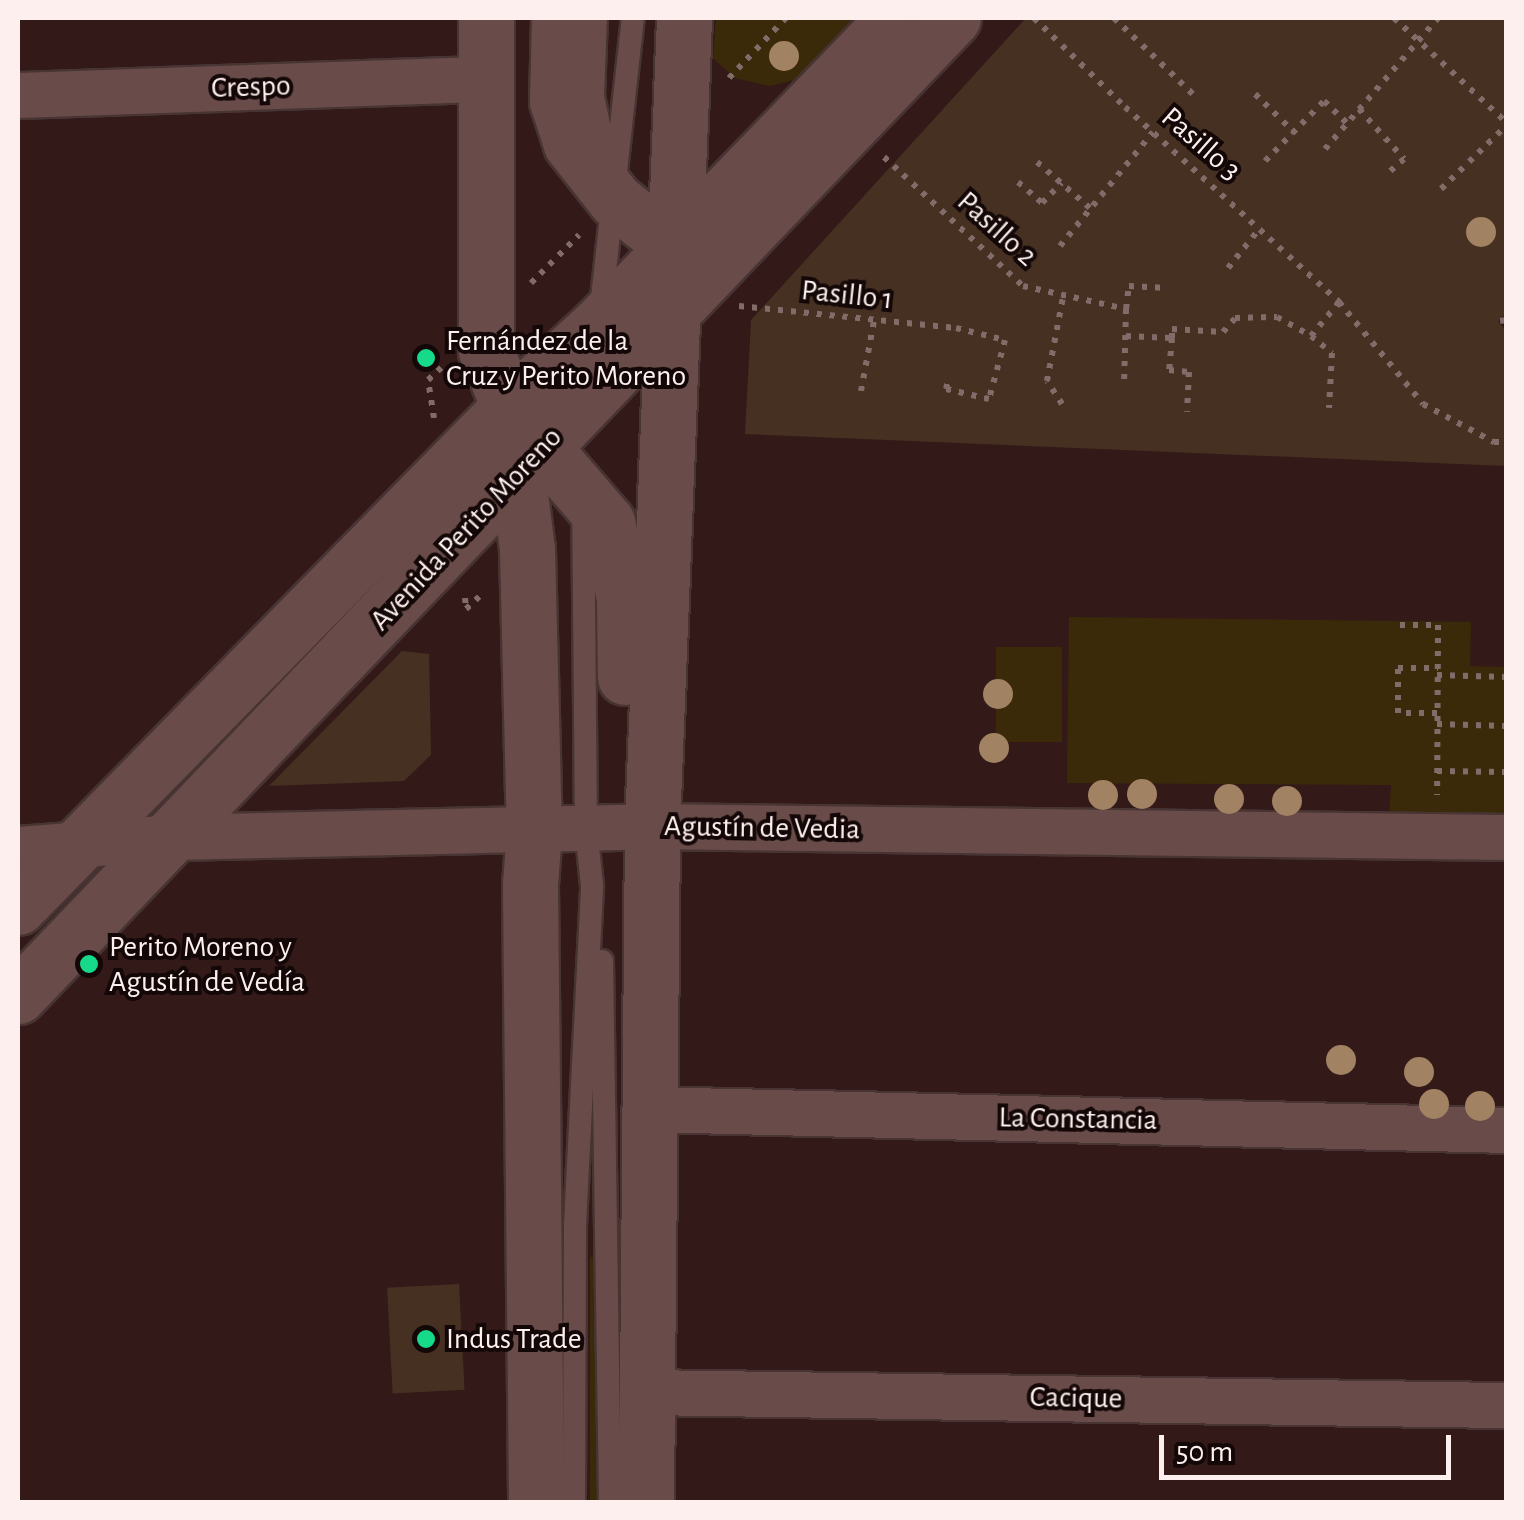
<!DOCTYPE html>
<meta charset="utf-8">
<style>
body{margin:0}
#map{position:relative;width:1524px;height:1520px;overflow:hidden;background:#331a18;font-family:"Alegreya Sans",sans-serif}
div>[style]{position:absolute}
.green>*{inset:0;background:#3b2a09;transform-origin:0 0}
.building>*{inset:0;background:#463022;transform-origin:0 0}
.path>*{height:6px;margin-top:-3px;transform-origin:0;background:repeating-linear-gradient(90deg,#816c6a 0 5px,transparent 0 13px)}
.roads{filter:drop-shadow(2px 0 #473433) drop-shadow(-2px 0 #473433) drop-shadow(0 2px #473433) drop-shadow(0 -2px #473433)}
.service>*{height:22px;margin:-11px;padding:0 11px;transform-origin:11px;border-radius:11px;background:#694c49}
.minor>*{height:45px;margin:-22.5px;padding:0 22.5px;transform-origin:22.5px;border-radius:22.5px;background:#694c49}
.secondary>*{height:55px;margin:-27.5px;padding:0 27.5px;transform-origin:27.5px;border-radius:27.5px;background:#694c49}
.trees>*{width:30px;height:30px;margin:-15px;border-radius:50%;background:#a18262}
.dots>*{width:28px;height:28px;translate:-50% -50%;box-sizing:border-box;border:5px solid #130807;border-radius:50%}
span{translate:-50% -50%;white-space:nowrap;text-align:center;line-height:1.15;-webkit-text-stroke:8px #130807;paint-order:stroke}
.street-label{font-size:30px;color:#fdefed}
.poi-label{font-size:30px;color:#fdefed}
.left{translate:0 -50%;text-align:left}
.frame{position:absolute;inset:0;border:20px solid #fdefed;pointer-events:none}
.scale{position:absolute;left:1159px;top:1435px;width:292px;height:45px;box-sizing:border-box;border:5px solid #fdefed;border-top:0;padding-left:12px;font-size:30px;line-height:35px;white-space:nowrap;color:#fdefed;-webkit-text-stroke:8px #130807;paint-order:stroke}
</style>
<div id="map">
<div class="green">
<div style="clip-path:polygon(716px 18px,853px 18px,798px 79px,770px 86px,735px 78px,713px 58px)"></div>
<div style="clip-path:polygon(1069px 617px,1471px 622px,1470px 666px,1506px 667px,1506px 821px,1389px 818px,1391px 785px,1067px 783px)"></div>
<div style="left:996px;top:647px;width:66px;height:95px"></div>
<div style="left:601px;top:1257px;width:245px;height:11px;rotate:90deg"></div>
</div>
<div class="building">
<div style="clip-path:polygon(1026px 18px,1506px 18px,1506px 313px,1498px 322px,1506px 330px,1506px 466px,745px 434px,751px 320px)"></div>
<div style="clip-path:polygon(402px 651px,429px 654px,431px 755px,404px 781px,269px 786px)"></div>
<div style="left:459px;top:1284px;width:106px;height:72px;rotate:87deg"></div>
</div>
<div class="path">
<div style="left:1034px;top:18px;width:127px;rotate:44.4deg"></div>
<div style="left:1125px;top:107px;width:290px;rotate:42.3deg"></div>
<div style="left:1339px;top:302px;width:132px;rotate:50.5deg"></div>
<div style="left:1423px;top:404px;width:81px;rotate:28.2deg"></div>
<div style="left:1494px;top:442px;width:12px"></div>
<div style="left:1114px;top:18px;width:117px;rotate:44deg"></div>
<div style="left:1394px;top:18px;width:153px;rotate:42.9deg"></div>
<div style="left:729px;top:78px;width:83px;rotate:-46.5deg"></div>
<div style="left:1255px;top:94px;width:56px;rotate:44.3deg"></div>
<div style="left:1359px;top:109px;width:67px;rotate:48deg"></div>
<div style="left:1404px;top:159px;width:20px;rotate:139deg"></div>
<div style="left:1325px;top:149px;width:173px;rotate:-49.2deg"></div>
<div style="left:884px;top:157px;width:190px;rotate:42.9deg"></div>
<div style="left:1023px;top:286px;width:106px;rotate:12.6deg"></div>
<div style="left:1126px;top:309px;width:74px;rotate:91.5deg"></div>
<div style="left:1265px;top:161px;width:84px;rotate:-45.5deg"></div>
<div style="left:1324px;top:101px;width:32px;rotate:44deg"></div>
<div style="left:1037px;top:162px;width:72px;rotate:41deg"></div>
<div style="left:1018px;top:182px;width:32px;rotate:41deg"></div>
<div style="left:1042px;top:203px;width:28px;rotate:-46deg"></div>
<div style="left:1441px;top:189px;width:91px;rotate:-44.1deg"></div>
<div style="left:1060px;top:246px;width:147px;rotate:-50.8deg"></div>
<div style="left:1228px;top:268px;width:51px;rotate:-51.3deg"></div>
<div style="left:531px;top:283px;width:68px;rotate:-45deg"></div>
<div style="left:739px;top:306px;width:218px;rotate:5.8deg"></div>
<div style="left:956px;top:328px;width:50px;rotate:13.8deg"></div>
<div style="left:1005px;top:340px;width:61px;rotate:105.2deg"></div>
<div style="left:989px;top:399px;width:44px;rotate:-166.9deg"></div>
<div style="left:946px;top:389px;width:8px;rotate:-76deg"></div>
<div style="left:1126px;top:309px;width:23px;rotate:-83deg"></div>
<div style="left:1129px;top:286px;width:33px;rotate:3deg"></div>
<div style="left:1500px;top:321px;width:6px;rotate:-9deg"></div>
<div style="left:1126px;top:336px;width:46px;rotate:2.5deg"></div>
<div style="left:1172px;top:338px;width:32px;rotate:95deg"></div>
<div style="left:1169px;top:370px;width:20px;rotate:6deg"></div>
<div style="left:1189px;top:372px;width:40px;rotate:92.9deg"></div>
<div style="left:1311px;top:336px;width:27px;rotate:39deg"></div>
<div style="left:1332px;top:353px;width:55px;rotate:93.1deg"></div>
<div style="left:1172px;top:338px;width:9px;rotate:-90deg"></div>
<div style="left:1172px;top:329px;width:51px;rotate:3.4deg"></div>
<div style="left:1223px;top:332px;width:18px;rotate:-49deg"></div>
<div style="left:1235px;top:318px;width:42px;rotate:-1.4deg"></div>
<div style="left:1277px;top:317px;width:39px;rotate:29deg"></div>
<div style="left:1311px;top:336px;width:44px;rotate:-50.5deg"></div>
<div style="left:861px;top:391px;width:71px;rotate:-79.5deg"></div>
<div style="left:1062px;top:404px;width:27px;rotate:-123deg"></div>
<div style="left:1047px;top:381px;width:86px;rotate:-79.2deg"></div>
<div style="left:434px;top:418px;width:38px;rotate:-99deg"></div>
<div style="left:428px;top:380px;width:19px;rotate:-43deg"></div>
<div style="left:465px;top:598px;width:11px;rotate:85deg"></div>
<div style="left:466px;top:609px;width:21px;rotate:-43deg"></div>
<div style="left:1400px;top:625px;width:38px"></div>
<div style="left:1438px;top:625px;width:170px;rotate:90.3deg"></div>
<div style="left:1437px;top:675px;width:69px;rotate:1.7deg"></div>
<div style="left:1437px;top:713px;width:39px;rotate:180deg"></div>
<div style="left:1398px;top:713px;width:45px;rotate:-90deg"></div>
<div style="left:1398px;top:668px;width:40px"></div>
<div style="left:1437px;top:724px;width:69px;rotate:1.7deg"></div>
<div style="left:1437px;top:771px;width:69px;rotate:0.8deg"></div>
</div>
<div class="roads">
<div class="service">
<div style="left:596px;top:18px;width:78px;rotate:92.2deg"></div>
<div style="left:593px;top:96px;width:73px;rotate:78.1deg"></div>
<div style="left:601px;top:307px;width:291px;rotate:-83.7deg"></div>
<div style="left:602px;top:961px;width:541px;rotate:89.15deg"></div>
<div style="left:574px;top:1502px;width:277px;rotate:-89.8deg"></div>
<div style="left:575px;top:1225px;width:340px;rotate:-87.1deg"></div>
<div style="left:592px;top:885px;width:56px;rotate:-96.1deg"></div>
<div style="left:586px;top:829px;width:316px;rotate:-90.5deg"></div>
</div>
<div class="minor">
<div style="left:18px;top:95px;width:466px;rotate:-2deg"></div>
<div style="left:18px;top:849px;width:156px;rotate:-4.4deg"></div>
<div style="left:174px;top:837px;width:478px;rotate:-1.3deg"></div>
<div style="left:652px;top:826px;width:854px;rotate:0.74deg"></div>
<div style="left:649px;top:1109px;width:857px;rotate:1.4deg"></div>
<div style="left:645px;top:1392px;width:861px;rotate:0.87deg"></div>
</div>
<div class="secondary">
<div style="left:486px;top:18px;width:333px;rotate:90deg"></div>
<div style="left:486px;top:351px;width:61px;rotate:67.7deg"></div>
<div style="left:509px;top:407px;width:143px;rotate:82.8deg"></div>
<div style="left:527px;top:549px;width:282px;rotate:88.6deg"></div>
<div style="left:534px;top:831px;width:53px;rotate:94.3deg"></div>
<div style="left:530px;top:884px;width:618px;rotate:89.44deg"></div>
<div style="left:559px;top:18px;width:83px;rotate:91.4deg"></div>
<div style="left:557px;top:101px;width:45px;rotate:72deg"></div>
<div style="left:571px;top:144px;width:71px;rotate:51.8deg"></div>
<div style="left:615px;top:200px;width:75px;rotate:38.5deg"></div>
<div style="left:674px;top:247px;width:27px;rotate:22deg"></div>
<div style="left:521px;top:422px;width:132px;rotate:49.3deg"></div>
<div style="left:607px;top:522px;width:78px;rotate:77.4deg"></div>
<div style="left:624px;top:598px;width:79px;rotate:89.3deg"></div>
<div style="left:18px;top:907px;width:701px;rotate:-45.52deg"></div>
<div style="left:509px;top:407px;width:122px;rotate:-42.7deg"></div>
<div style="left:599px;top:324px;width:425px;rotate:-46deg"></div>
<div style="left:18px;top:996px;width:1353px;rotate:-46.29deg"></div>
<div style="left:646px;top:1502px;width:676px;rotate:-89.49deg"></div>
<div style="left:652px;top:826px;width:809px;rotate:-87.73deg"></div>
</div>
</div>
<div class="trees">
<div style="left:784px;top:56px"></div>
<div style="left:1481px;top:232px"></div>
<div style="left:998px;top:694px"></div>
<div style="left:994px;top:748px"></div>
<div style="left:1142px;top:794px"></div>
<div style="left:1103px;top:795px"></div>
<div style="left:1229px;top:799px"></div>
<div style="left:1287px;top:801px"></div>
<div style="left:1341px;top:1060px"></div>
<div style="left:1419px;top:1072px"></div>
<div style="left:1434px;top:1104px"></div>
<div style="left:1480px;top:1106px"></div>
</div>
<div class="dots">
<div style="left:426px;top:358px;background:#16d989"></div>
<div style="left:89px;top:964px;background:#16d989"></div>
<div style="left:426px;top:1339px;background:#16d989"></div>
</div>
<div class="street-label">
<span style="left:251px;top:87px;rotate:-2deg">Crespo</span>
<span style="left:1201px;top:144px;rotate:41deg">Pasillo 3</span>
<span style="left:997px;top:229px;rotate:42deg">Pasillo 2</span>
<span style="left:847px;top:295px;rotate:6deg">Pasillo 1</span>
<span style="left:466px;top:529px;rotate:-47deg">Avenida Perito Moreno</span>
<span style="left:762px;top:828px;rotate:1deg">Agustín de Vedia</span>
<span style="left:1078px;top:1119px;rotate:1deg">La Constancia</span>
<span style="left:1076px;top:1398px;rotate:1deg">Cacique</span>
</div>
<div class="poi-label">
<span class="left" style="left:446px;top:358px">Fernández de la<br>Cruz y Perito Moreno</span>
<span class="left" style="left:109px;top:964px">Perito Moreno y<br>Agustín de Vedía</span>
<span class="left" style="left:446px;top:1339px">Indus Trade</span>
</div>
<div class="frame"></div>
<div class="scale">50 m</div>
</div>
